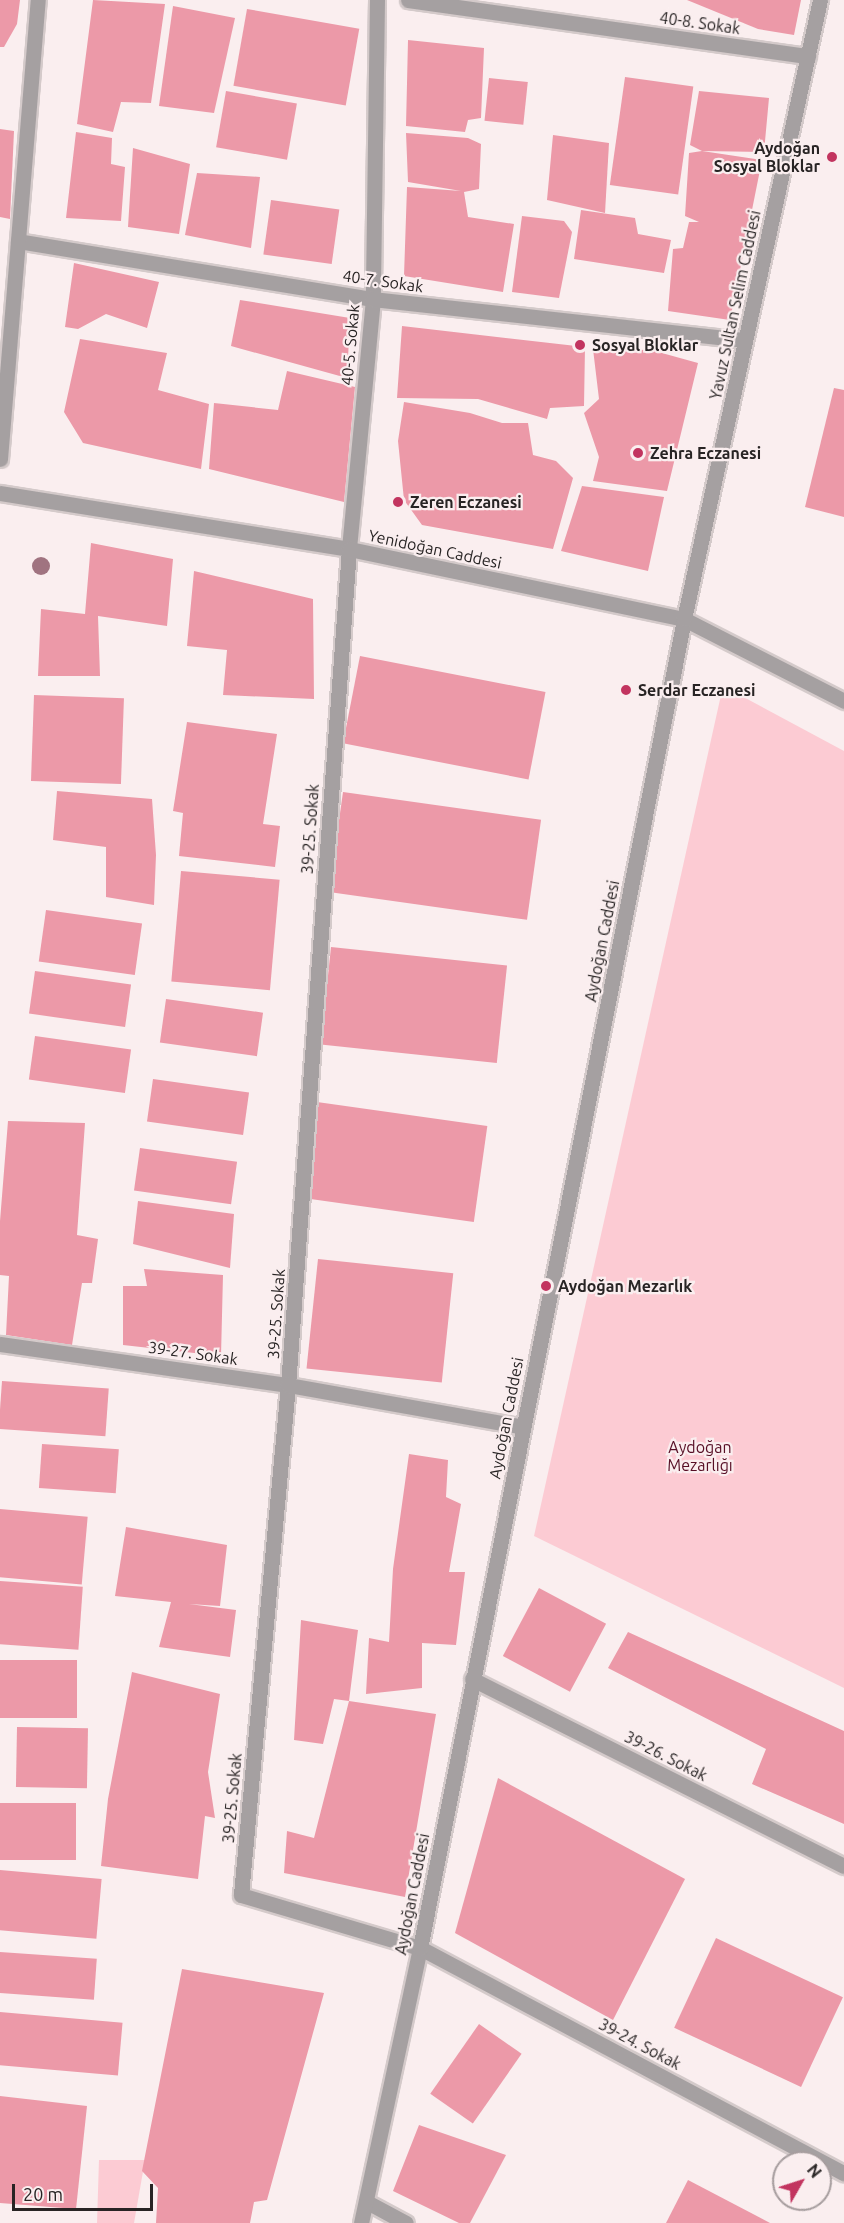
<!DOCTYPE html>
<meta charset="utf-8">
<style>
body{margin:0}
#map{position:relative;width:844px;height:2223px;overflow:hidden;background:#faeeef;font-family:Ubuntu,sans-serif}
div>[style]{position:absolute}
.green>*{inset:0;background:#fccbd3}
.building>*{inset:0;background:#ec99a8;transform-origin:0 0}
.roads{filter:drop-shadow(2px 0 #d4caca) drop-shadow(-2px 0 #d4caca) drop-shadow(0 2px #d4caca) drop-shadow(0 -2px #d4caca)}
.street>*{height:15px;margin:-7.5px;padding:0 7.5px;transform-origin:7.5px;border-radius:7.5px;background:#a5a0a1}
.trees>*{width:18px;height:18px;margin:-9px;border-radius:50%;background:#a07380}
.dots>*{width:16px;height:16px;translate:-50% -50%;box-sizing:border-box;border:3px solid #faeeef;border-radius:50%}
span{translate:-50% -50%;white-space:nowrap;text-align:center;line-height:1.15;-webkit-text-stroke:4.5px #faeeef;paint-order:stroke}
.street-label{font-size:16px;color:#282424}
.poi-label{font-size:16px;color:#282424;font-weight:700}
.right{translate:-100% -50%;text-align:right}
.left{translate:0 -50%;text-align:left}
.park-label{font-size:16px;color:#570e25}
.north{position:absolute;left:772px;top:2151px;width:60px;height:60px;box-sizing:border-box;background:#faeeef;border:2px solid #a69d9e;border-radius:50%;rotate:51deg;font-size:16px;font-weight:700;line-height:24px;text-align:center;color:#282424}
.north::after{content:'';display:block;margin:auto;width:21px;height:27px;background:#c2345f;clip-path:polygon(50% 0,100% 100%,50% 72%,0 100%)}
.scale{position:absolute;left:12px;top:2184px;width:141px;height:27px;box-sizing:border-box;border:3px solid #282424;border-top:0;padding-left:8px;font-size:18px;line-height:21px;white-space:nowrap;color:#282424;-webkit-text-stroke:4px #faeeef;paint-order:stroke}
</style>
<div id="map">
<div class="green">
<div style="clip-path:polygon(723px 686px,844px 751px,844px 1688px,534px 1536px)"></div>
<div style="clip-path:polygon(99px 2160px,145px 2160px,134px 2223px,97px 2223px)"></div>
</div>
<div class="building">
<div style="clip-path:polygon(0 0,20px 0,17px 24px,4px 47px,0 47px)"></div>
<div style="clip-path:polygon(93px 0,165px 4px,151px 103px,121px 102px,113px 132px,77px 124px)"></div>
<div style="clip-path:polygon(687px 0,801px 0,794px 35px,758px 29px)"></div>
<div style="clip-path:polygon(173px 6px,235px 18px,214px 113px,159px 106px)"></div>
<div style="left:247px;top:9px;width:114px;height:78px;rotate:10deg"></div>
<div style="clip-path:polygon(408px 40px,484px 48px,481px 118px,468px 120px,465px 132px,406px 126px)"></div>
<div style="left:625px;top:77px;width:69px;height:109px;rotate:8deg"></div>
<div style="left:489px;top:78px;width:39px;height:43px;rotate:6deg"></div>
<div style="left:226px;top:91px;width:72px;height:57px;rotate:10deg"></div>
<div style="clip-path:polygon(699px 91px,769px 98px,764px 152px,702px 151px,762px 160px,730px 320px,668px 311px,673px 249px,683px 248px,689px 222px,699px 222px,685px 216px,689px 153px,702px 151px,690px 145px)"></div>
<div style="clip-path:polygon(0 129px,14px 131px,10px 219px,0 217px)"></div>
<div style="clip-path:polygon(76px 132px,112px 138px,111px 164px,125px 167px,121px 221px,66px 218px)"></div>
<div style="clip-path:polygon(406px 133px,468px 138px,481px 144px,479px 189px,464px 192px,468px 217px,514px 224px,503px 292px,404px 276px,407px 187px,461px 191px,408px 182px)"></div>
<div style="clip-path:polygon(553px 135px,609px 143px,605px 213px,547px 200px)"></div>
<div style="clip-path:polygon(133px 148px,190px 164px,179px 234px,128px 227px)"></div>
<div style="clip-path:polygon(197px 173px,260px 177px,251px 248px,185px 235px)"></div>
<div style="left:271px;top:200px;width:69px;height:55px;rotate:8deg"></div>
<div style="clip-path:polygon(581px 210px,635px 218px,638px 234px,671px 240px,664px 273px,574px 259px)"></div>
<div style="clip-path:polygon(522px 216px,564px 221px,572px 232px,559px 298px,512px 292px)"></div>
<div style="clip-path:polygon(74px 263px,159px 282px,147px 328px,106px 314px,78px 329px,65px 327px)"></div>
<div style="clip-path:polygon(240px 300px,350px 318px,347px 378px,231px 346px)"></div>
<div style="clip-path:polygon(402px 326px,585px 347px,584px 406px,550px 408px,547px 419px,478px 399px,397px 398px)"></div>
<div style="clip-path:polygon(80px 339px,167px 353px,158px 390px,209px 404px,201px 469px,83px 443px,64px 412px)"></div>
<div style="clip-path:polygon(593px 349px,651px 350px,698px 363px,667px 491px,593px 481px,599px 457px,584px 413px,599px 399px)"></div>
<div style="clip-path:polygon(287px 371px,355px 387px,344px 502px,209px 469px,214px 403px,278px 410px)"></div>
<div style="clip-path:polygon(834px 388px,844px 390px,844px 517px,805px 507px)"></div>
<div style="clip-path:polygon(404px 402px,470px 413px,502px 423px,528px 423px,533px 455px,556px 461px,573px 478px,553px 549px,422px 525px,404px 500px,398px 441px)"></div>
<div style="clip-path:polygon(582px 486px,664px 497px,648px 571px,561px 551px)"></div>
<div style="clip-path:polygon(91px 543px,173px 559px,167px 626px,98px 616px,100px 676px,38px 676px,41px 609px,85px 614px)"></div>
<div style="clip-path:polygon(194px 571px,313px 599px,314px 699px,223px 695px,227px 650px,187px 646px)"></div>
<div style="left:360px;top:656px;width:189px;height:89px;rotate:11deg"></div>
<div style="left:34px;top:695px;width:90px;height:86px;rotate:2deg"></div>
<div style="clip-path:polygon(187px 722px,277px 734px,263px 824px,280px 826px,275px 867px,179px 856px,183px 813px,173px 811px)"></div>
<div style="clip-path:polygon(57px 791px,152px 799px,156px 855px,154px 905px,106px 897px,106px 847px,53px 840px)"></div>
<div style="left:343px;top:792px;width:200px;height:101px;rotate:8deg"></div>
<div style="left:181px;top:871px;width:99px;height:111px;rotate:5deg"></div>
<div style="left:46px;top:910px;width:97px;height:52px;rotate:8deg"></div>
<div style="left:331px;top:947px;width:177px;height:98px;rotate:6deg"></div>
<div style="left:35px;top:971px;width:97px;height:43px;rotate:8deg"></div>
<div style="left:166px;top:999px;width:98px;height:44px;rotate:8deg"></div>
<div style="left:35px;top:1036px;width:97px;height:44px;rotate:8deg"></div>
<div style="left:153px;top:1079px;width:97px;height:43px;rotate:8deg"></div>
<div style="left:317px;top:1102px;width:172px;height:97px;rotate:8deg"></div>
<div style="clip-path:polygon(8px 1121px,85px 1123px,77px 1235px,98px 1239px,92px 1283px,82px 1283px,72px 1345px,6px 1335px,9px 1276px,0 1275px,0 1221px)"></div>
<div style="left:140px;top:1148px;width:98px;height:43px;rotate:8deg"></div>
<div style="clip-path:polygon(138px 1201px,234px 1214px,230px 1268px,133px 1244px)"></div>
<div style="left:318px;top:1259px;width:136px;height:110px;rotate:6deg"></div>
<div style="clip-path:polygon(144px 1269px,223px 1275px,221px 1356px,123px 1345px,123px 1286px,147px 1286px)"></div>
<div style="left:2px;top:1381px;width:107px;height:48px;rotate:4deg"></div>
<div style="left:42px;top:1444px;width:77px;height:44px;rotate:4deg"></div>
<div style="clip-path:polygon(409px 1454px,448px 1460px,446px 1497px,461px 1504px,449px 1572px,465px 1572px,456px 1645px,422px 1643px,422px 1688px,366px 1694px,369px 1638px,389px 1642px,393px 1569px)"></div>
<div style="left:0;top:1509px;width:88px;height:68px;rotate:5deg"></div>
<div style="clip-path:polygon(126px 1527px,227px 1545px,220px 1606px,189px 1604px,236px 1610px,230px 1657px,159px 1647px,171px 1602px,115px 1596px)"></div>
<div style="left:0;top:1581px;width:83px;height:63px;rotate:4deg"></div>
<div style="left:539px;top:1588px;width:76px;height:77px;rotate:28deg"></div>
<div style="clip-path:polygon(301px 1620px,358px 1630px,349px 1701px,436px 1714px,405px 1897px,284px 1873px,287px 1831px,314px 1838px,349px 1701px,334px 1699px,323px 1744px,294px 1740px)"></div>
<div style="clip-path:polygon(628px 1632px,844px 1731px,844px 1824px,752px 1784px,766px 1749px,608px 1668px)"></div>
<div style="left:77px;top:1660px;width:58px;height:77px;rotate:90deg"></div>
<div style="clip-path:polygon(132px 1672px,220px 1694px,208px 1772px,215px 1818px,205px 1816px,198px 1879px,101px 1866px,108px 1799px)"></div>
<div style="left:17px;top:1727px;width:71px;height:60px;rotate:1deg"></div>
<div style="clip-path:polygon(498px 1778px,685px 1879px,613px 2020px,455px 1933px)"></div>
<div style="left:0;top:1803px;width:76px;height:57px"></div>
<div style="left:0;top:1870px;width:102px;height:60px;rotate:5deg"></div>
<div style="left:716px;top:1938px;width:140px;height:99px;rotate:25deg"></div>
<div style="left:0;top:1952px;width:97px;height:41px;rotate:4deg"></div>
<div style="clip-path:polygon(182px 1969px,324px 1993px,267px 2200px,254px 2202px,250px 2223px,156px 2223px,158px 2188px,142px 2171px)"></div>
<div style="left:0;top:2012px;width:123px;height:53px;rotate:5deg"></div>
<div style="left:479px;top:2024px;width:52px;height:85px;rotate:35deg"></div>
<div style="clip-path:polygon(0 2096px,87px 2106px,76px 2209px,0 2203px)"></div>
<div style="clip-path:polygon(419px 2125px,506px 2155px,470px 2223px,459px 2223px,393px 2191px)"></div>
<div style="clip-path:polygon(688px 2180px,770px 2223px,666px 2223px)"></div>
</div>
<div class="roads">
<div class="street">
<div style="left:377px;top:0;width:299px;rotate:90.8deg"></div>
<div style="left:373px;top:299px;width:251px;rotate:95.5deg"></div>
<div style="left:349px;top:549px;width:838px;rotate:94.17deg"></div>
<div style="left:288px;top:1385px;width:512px;rotate:95.27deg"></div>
<div style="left:241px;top:1895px;width:187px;rotate:16.5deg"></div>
<div style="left:420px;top:1948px;width:480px;rotate:28deg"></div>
<div style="left:408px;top:0;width:404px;rotate:8deg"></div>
<div style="left:18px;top:241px;width:360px;rotate:9.3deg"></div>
<div style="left:373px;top:299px;width:374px;rotate:6.3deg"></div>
<div style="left:0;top:459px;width:461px;rotate:-85.3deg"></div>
<div style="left:0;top:493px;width:353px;rotate:9.1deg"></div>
<div style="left:349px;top:549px;width:342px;rotate:11.8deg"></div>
<div style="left:684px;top:619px;width:180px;rotate:27.1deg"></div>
<div style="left:0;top:1344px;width:291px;rotate:8.1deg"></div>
<div style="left:288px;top:1385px;width:239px;rotate:10.1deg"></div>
<div style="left:472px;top:1679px;width:416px;rotate:26.7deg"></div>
<div style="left:367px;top:2202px;width:44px;rotate:28.3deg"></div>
<div style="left:361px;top:2223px;width:281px;rotate:-77.9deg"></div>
<div style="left:420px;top:1948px;width:1355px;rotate:-78.76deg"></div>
<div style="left:684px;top:619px;width:634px;rotate:-77.61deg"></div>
</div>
</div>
<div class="trees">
<div style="left:41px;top:566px"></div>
</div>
<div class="dots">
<div style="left:832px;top:157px;background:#c2345f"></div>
<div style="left:580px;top:345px;background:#c2345f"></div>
<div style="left:638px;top:453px;background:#c2345f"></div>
<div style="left:398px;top:502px;background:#c2345f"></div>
<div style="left:626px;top:690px;background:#c2345f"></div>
<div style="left:546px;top:1286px;background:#c2345f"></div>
</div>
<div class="street-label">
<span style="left:700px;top:23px;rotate:8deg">40-8. Sokak</span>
<span style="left:383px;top:281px;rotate:8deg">40-7. Sokak</span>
<span style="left:735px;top:305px;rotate:-78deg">Yavuz Sultan Selim Caddesi</span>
<span style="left:350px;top:345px;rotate:-85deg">40-5. Sokak</span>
<span style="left:435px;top:549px;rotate:12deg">Yenidoğan Caddesi</span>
<span style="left:310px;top:829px;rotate:-86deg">39-25. Sokak</span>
<span style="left:602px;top:941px;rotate:-79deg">Aydoğan Caddesi</span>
<span style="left:276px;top:1314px;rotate:-86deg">39-25. Sokak</span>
<span style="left:193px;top:1353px;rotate:8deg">39-27. Sokak</span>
<span style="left:506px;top:1418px;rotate:-79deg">Aydoğan Caddesi</span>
<span style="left:666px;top:1756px;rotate:27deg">39-26. Sokak</span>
<span style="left:232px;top:1798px;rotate:-85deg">39-25. Sokak</span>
<span style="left:412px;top:1894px;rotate:-79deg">Aydoğan Caddesi</span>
<span style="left:640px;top:2044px;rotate:28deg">39-24. Sokak</span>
</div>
<div class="poi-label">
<span class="right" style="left:820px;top:157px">Aydoğan<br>Sosyal Bloklar</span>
<span class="left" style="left:592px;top:345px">Sosyal Bloklar</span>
<span class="left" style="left:650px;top:453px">Zehra Eczanesi</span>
<span class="left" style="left:410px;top:502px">Zeren Eczanesi</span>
<span class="left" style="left:638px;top:690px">Serdar Eczanesi</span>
<span class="left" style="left:558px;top:1286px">Aydoğan Mezarlık</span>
</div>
<div class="park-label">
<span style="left:700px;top:1456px">Aydoğan<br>Mezarlığı</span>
</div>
<div class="north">N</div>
<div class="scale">20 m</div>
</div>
